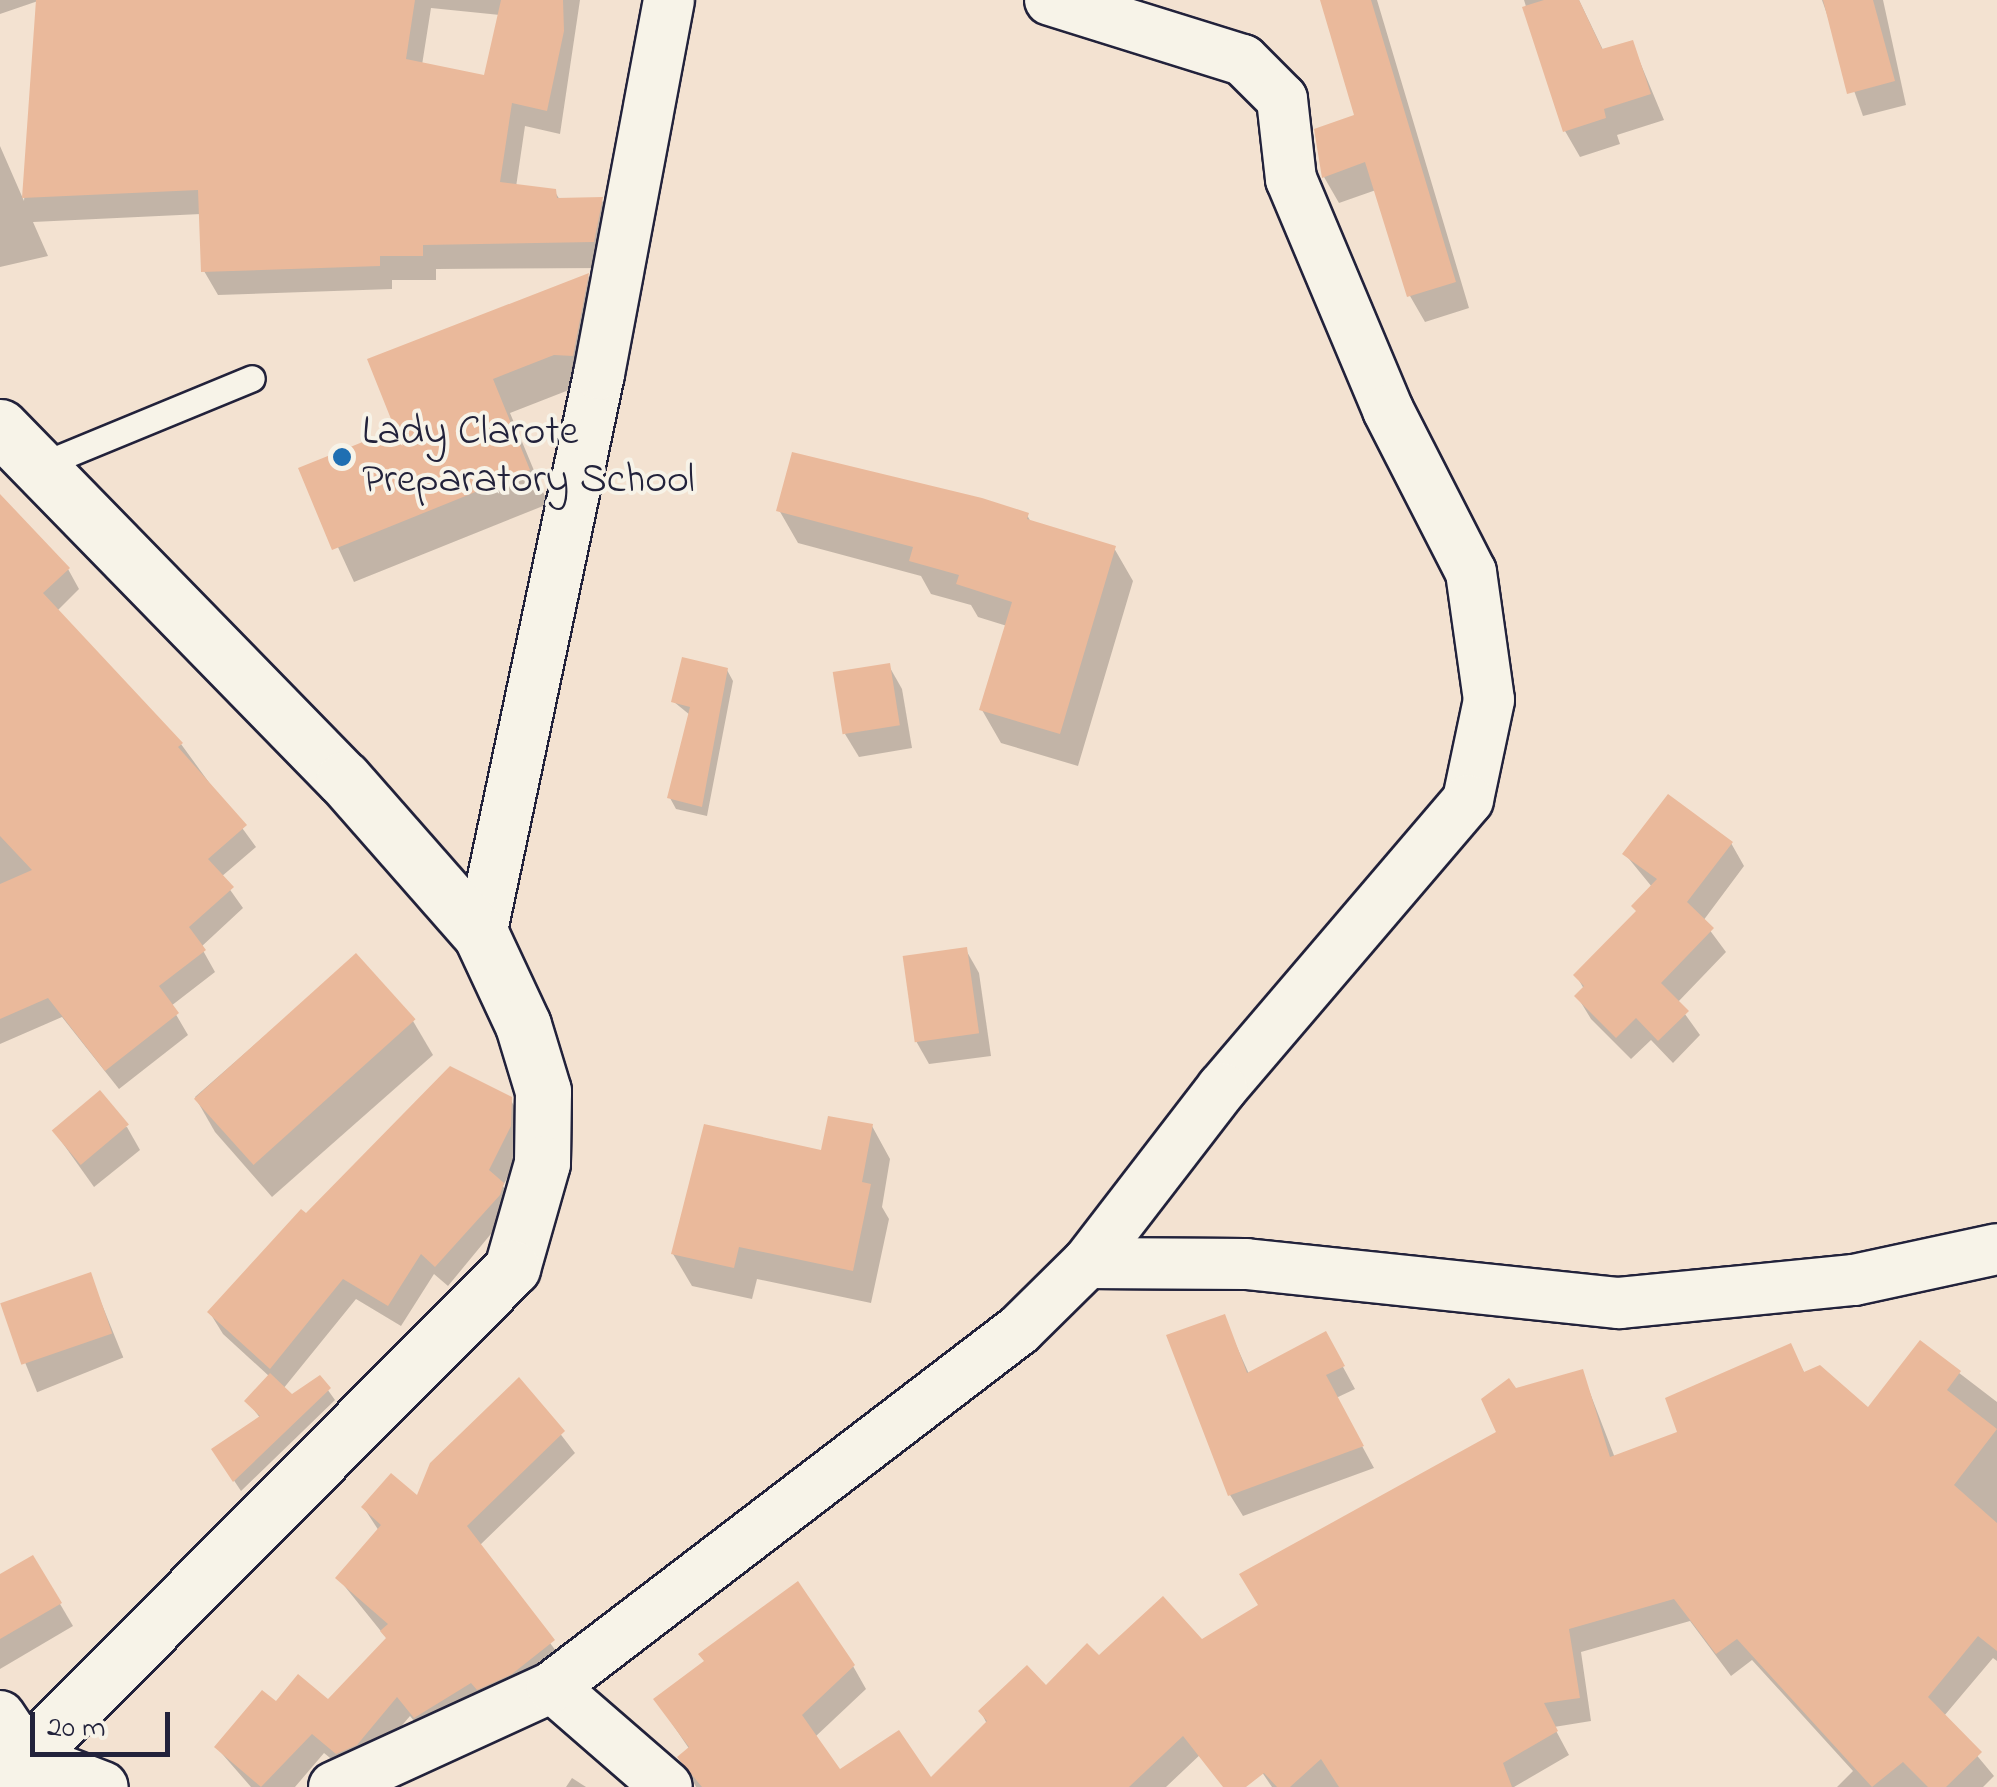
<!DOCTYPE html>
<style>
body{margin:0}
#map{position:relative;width:1997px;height:1787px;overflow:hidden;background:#f3e2d1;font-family:"Indie Flower",sans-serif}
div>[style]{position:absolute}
.shadow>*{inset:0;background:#0003;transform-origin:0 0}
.building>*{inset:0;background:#eab99b;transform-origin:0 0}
.roads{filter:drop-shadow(2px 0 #22223b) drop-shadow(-2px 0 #22223b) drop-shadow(0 2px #22223b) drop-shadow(0 -2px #22223b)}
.service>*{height:25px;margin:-12.5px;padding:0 12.5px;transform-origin:12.5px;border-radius:12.5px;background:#f7f3e8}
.minor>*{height:50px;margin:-25px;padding:0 25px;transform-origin:25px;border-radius:25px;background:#f7f3e8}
.tertiary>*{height:55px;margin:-27.5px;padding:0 27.5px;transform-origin:27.5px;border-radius:27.5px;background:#f7f3e8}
.dots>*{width:28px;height:28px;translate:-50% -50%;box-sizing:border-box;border:5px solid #f7f3e8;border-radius:50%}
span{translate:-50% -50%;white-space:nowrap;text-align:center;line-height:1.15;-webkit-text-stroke:8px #f7f3e8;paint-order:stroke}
.poi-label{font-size:42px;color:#22223b}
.left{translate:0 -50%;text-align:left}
.scale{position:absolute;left:30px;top:1712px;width:140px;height:45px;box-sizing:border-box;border:5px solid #22223b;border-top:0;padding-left:12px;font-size:30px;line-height:35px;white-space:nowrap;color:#22223b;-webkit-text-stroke:8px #f7f3e8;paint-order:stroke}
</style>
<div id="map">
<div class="shadow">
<div style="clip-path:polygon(evenodd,0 0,580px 0,560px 134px,525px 126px,516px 187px,555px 192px,560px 200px,601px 199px,615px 223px,606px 268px,436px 269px,436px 280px,392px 280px,392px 289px,218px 295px,204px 271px,201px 214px,33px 222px,48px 256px,0 267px,0 146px,24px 201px,38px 1px,0 14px,0 0,431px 8px,500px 15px,486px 78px,422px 65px,431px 8px)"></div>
<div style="clip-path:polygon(1323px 0,1377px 0,1469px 308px,1425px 322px,1410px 296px,1376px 190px,1339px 203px,1324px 177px,1357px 117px)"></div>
<div style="clip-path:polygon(1524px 0,1579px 0,1604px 52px,1632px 43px,1664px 120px,1617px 135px,1620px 144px,1580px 157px,1565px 131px)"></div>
<div style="clip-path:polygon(1822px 0,1883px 0,1906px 105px,1863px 116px)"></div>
<div style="clip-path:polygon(588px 276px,606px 308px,574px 388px,510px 413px,548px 504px,354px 582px,302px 469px,398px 430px)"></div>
<div style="clip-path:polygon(779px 510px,1027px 515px,1032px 524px,1114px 548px,1133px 581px,1078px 766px,1001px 743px,982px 710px,1007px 626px,978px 617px,971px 605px,931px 594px,921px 576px,798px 543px)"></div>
<div style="clip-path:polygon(0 512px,68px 569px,79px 589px,57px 611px,181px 744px,256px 847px,221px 877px,243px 908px,201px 947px,215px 972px,171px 1006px,188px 1035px,119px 1089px,62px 1017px,0 1044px)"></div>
<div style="clip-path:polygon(889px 666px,902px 689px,912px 748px,859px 757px,845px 734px)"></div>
<div style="clip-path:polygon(727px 670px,733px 681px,707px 816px,676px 809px,670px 798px,690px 715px,674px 702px)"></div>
<div style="clip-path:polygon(1731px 843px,1744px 866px,1703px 921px,1726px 952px,1677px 1003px,1700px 1035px,1673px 1063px,1651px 1040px,1631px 1059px,1591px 1019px,1577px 996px,1584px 989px,1576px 975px,1638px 913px,1652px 887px,1625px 854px)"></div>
<div style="clip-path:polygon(966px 950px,979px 973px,991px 1056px,929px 1064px,916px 1041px)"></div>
<div style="clip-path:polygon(356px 956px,413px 1021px,433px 1055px,272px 1197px,215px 1132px,195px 1097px)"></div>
<div style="clip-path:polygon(510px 1099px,523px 1121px,522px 1148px,503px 1186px,514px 1206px,448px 1286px,434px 1274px,401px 1326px,356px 1299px,283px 1389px,292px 1398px,320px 1379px,335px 1400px,241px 1491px,221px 1461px,261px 1419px,247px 1401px,270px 1377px,223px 1334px,210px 1313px,306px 1217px)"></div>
<div style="clip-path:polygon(872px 1126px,890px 1159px,882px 1207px,889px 1219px,871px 1303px,757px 1279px,752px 1299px,692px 1286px,673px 1254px)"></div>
<div style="clip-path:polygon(127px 1127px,140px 1150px,94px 1187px,54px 1131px)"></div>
<div style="left:90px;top:1275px;width:89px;height:93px;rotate:68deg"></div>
<div style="clip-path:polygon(1224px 1318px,1249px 1374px,1337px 1356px,1355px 1389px,1336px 1398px,1374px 1468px,1243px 1516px,1230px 1495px)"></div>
<div style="clip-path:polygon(1920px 1343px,1997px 1402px,1997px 1661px,1993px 1658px,1944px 1716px,1994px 1776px,1983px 1787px,1837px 1787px,1853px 1771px,1752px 1660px,1731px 1676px,1690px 1621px,1581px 1652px,1591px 1721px,1554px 1727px,1569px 1755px,1514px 1787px,1272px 1787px,1249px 1753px,1259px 1699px,1166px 1787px,696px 1787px,681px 1757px,690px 1750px,656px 1700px,853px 1666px,866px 1689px,815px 1737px,840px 1772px,931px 1781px,987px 1724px,981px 1712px,1046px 1688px,1099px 1659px,1202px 1642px,1261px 1606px,1499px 1433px,1515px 1391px,1582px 1372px,1615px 1458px,1680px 1434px,1790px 1346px,1805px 1374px,1869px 1410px)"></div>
<div style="clip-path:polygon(519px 1380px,575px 1453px,479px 1546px,564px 1662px,428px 1738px,410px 1716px,368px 1765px,350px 1774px,324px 1753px,295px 1787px,251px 1787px,217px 1748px,277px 1705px,328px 1702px,388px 1640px,338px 1578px,379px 1531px,364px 1508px,418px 1499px)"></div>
<div style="clip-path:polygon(33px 1558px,73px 1626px,0 1669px,0 1579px)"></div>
<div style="clip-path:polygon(572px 1778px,586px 1787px,566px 1787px)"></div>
</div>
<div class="building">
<div style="clip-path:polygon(36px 0,415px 0,406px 59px,484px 75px,501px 0,563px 0,564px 31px,547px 111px,512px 103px,500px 182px,556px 189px,557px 198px,603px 197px,594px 242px,423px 245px,423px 256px,380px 256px,380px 266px,201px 272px,198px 190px,22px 198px)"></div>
<div style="clip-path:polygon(1320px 0,1371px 0,1456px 282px,1407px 297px,1365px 162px,1322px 178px,1314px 129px,1354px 115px)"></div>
<div style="clip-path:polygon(1544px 0,1579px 0,1602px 49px,1633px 40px,1651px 94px,1604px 109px,1606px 118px,1563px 132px,1522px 7px)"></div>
<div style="clip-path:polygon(1823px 0,1873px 0,1895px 81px,1847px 94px)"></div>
<div style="clip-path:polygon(589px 273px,573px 356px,554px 355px,493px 379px,530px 470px,332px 550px,298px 468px,395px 429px,367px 359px)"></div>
<div style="clip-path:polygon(792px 452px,982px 498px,1029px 513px,1027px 519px,1116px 546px,1060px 734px,979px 710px,1012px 602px,956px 584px,959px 575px,909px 561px,913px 547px,776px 511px)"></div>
<div style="clip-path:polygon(0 494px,70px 568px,43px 593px,183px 743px,178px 747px,247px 825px,208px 859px,234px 887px,189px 927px,206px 950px,159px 986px,179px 1013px,105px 1071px,48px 998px,0 1019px,0 884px,32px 870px,0 836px)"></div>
<div style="clip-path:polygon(682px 657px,728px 668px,702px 807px,667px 798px,690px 707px,671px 702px)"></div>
<div style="left:890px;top:663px;width:63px;height:58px;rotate:81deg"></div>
<div style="clip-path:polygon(1668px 794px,1733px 842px,1687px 902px,1714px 928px,1661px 983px,1689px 1011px,1658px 1041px,1636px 1018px,1616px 1038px,1574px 996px,1584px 986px,1573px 975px,1636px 911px,1631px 906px,1657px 879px,1622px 854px)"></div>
<div style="left:967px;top:947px;width:87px;height:65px;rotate:82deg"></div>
<div style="left:356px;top:953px;width:89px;height:218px;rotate:48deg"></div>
<div style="clip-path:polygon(450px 1066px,512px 1097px,511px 1126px,489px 1170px,504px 1183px,500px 1195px,435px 1267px,421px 1254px,388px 1306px,343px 1279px,270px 1369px,207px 1312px,301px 1209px,306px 1213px)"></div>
<div style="left:100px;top:1090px;width:45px;height:63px;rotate:50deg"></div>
<div style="clip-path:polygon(828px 1116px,873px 1124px,862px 1182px,871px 1184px,853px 1271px,739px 1247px,734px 1268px,671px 1254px,704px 1124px,821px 1150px)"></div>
<div style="left:91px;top:1272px;width:65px;height:96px;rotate:71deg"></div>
<div style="clip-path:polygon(1225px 1314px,1247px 1373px,1326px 1331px,1345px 1366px,1326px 1375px,1364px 1446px,1228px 1496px,1166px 1335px)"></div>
<div style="clip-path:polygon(1920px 1340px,1961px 1371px,1947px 1390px,1997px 1429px,1954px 1485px,1997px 1523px,1997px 1651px,1978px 1636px,1928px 1697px,1982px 1752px,1946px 1787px,1928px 1787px,1903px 1762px,1872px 1787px,1737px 1639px,1716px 1654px,1674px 1599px,1569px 1629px,1580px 1698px,1544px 1703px,1558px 1731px,1503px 1763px,1512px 1787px,1339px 1787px,1321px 1759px,1290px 1787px,1277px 1787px,1264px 1773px,1246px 1787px,1223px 1787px,1183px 1736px,1129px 1787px,702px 1787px,677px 1757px,689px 1747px,653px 1699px,704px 1661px,698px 1654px,798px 1581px,855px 1665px,802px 1715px,840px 1769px,899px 1730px,931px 1777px,987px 1721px,978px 1711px,1027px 1665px,1046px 1685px,1087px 1643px,1099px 1655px,1163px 1596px,1202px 1639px,1258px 1605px,1239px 1574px,1496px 1432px,1481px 1399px,1509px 1378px,1516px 1388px,1583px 1369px,1610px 1457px,1677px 1432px,1665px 1398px,1791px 1343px,1804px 1372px,1820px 1365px,1868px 1407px)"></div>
<div style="clip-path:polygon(270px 1373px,292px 1394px,320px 1375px,331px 1388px,233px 1482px,211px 1449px,260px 1416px,244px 1401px)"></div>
<div style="clip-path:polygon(519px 1377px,565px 1431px,467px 1526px,555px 1640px,512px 1674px,477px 1690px,471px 1683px,414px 1718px,397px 1697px,357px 1745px,336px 1754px,312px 1734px,261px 1787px,214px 1747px,262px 1690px,276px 1701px,298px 1674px,328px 1699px,386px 1638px,380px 1631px,388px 1624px,335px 1578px,381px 1525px,361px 1507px,391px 1473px,417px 1495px,430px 1463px)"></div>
<div style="clip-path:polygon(33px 1555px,62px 1603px,0 1639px,0 1574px)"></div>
</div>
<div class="roads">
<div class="service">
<div style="left:39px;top:466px;width:230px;rotate:-22.4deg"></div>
</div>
<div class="minor">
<div style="left:1050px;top:0;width:202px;rotate:17.3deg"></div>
<div style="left:1243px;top:60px;width:55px;rotate:45deg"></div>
<div style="left:1282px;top:99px;width:81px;rotate:83.6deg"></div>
<div style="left:1291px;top:179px;width:251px;rotate:67.2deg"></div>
<div style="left:1388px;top:410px;width:182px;rotate:62.9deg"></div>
<div style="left:1471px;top:572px;width:129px;rotate:82deg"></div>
<div style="left:1489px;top:700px;width:102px;rotate:101.9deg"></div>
<div style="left:1468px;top:800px;width:379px;rotate:130.5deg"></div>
<div style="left:1222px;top:1088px;width:221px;rotate:127.6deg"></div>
<div style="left:481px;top:935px;width:573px;rotate:-78.12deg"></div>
<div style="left:599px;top:374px;width:380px;rotate:-79.4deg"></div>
<div style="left:552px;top:1687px;width:152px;rotate:41deg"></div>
<div style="left:0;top:1716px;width:50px;rotate:56.3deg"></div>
<div style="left:28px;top:1758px;width:80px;rotate:21.1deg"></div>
<div style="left:334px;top:1787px;width:240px;rotate:-24.6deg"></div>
<div style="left:552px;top:1687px;width:588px;rotate:-37.4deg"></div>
<div style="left:1019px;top:1330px;width:95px;rotate:-44.6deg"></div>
<div style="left:1087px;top:1263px;width:159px;rotate:0.4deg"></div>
<div style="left:1246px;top:1264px;width:375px;rotate:6deg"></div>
<div style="left:1619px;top:1303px;width:236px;rotate:-5.6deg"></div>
<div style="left:1854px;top:1280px;width:146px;rotate:-12.2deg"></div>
</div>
<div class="tertiary">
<div style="left:0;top:427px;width:492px;rotate:45.7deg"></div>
<div style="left:344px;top:779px;width:208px;rotate:48.7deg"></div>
<div style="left:481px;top:935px;width:99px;rotate:65deg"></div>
<div style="left:523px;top:1025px;width:69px;rotate:73.1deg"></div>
<div style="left:543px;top:1091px;width:72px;rotate:90.8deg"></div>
<div style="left:542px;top:1163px;width:109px;rotate:105.9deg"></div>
<div style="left:512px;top:1268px;width:726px;rotate:134.83deg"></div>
</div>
</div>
<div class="dots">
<div style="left:342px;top:457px;background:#1f6fb2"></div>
</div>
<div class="poi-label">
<span class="left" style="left:362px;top:457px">Lady Clarote<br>Preparatory School</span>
</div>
<div class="scale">20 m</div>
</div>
